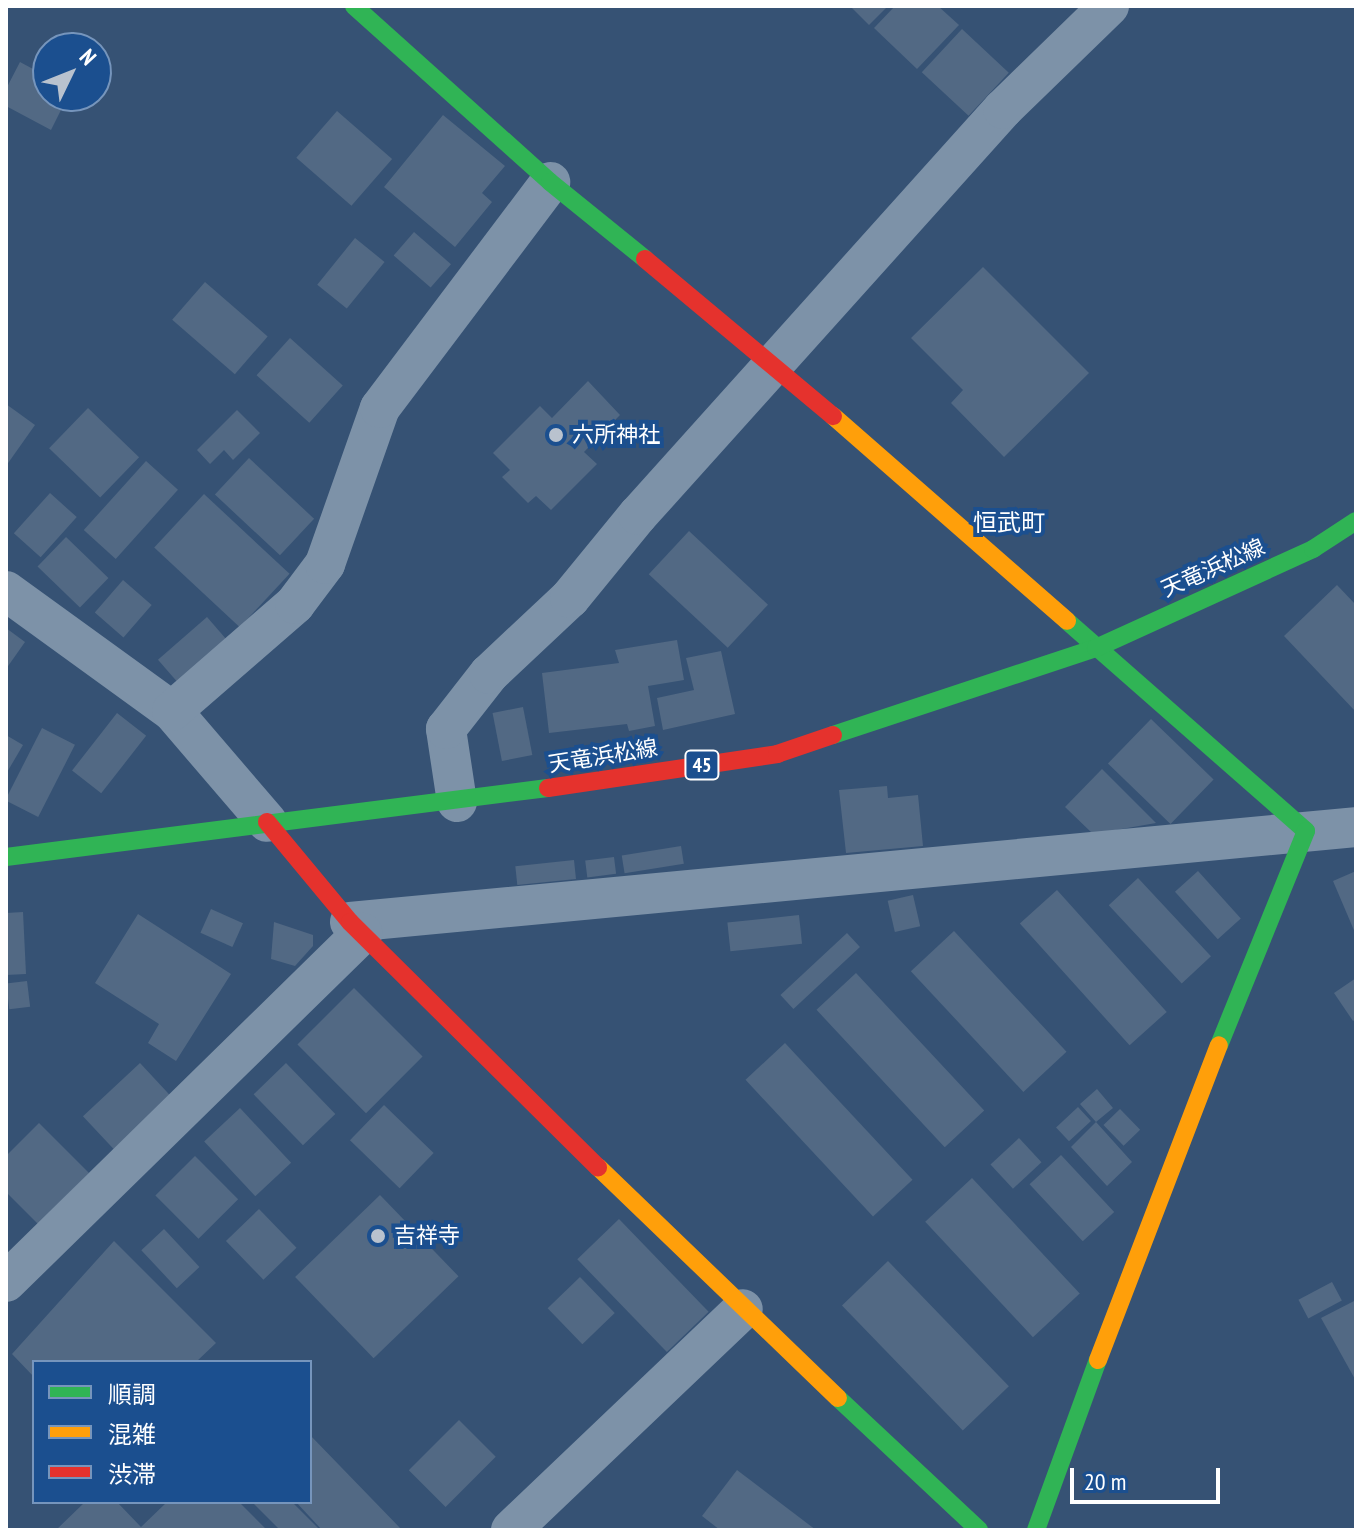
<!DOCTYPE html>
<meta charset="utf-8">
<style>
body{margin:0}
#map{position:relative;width:1362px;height:1536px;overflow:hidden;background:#365274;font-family:"PT Sans Narrow","Noto Sans JP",sans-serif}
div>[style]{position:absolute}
.building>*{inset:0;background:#526984;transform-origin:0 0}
.street>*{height:40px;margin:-20px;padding:0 20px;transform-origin:20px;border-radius:20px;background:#7d92a8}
.fast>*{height:18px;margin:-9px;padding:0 9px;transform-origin:9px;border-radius:9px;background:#30b455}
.slow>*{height:18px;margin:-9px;padding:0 9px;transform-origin:9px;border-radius:9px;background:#ff9f0a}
.jam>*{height:18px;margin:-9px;padding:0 9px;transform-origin:9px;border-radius:9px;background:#e5322d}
.dots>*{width:22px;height:22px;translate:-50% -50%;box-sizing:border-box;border:4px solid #1b4f8f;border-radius:50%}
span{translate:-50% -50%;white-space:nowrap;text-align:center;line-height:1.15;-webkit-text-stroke:8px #1b4f8f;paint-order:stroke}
.shield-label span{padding:2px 6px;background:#1b4f8f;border:2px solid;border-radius:6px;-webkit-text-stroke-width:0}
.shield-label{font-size:20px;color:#fff;font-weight:700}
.poi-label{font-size:22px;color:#fff}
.left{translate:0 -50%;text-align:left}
.street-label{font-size:22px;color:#fff}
.neighbourhood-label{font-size:24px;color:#fff}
.frame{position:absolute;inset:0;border:8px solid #fff;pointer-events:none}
.legend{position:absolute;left:32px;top:1360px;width:280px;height:144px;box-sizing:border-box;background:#1b4f8f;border:2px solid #7695bc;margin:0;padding:10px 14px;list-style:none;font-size:24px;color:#fff}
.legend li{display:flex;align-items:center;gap:16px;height:40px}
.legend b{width:40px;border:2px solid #7695bc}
.north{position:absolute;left:32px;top:32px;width:80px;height:80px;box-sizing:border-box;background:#1b4f8f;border:2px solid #7695bc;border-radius:50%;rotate:47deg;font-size:22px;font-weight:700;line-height:32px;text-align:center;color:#fff}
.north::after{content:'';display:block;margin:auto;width:28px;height:36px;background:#b9c2ce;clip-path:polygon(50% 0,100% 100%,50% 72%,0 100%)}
.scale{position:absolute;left:1070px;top:1468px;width:150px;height:36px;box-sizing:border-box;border:4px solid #fff;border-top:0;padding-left:10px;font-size:24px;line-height:28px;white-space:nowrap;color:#fff;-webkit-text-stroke:6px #1b4f8f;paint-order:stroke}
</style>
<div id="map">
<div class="building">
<div style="clip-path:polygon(850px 6px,888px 6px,869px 25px)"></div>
<div style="clip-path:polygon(895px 6px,938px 6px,959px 25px,917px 69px,874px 28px)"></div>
<div style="left:962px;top:29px;width:64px;height:59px;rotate:43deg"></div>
<div style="clip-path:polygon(20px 62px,48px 77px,48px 96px,68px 96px,51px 130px,6px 106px,6px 89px)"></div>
<div style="left:337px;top:111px;width:73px;height:62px;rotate:41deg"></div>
<div style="clip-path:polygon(443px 115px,505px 166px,482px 193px,492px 202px,455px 247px,384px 187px)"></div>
<div style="left:414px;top:232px;width:49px;height:31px;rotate:41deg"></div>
<div style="left:355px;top:238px;width:38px;height:60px;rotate:39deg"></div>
<div style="clip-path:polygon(983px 267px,1089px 373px,1004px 457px,951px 403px,963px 390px,911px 338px)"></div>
<div style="left:205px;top:282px;width:83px;height:50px;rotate:41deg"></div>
<div style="left:290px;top:338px;width:71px;height:50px;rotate:42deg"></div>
<div style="clip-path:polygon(588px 381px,620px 415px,584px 452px,597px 464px,551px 510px,536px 496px,528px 503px,502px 477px,510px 470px,493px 453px,540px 406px,552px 418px)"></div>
<div style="clip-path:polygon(6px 404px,35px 425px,6px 466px)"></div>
<div style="left:88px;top:408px;width:71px;height:56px;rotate:44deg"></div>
<div style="clip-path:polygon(237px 410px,260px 433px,233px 460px,224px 450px,210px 464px,197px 450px)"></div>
<div style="left:249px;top:458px;width:89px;height:50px;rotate:43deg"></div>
<div style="left:146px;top:461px;width:43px;height:93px;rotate:42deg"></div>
<div style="left:50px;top:493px;width:36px;height:54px;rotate:42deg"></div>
<div style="left:204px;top:494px;width:117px;height:73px;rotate:43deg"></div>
<div style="left:689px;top:531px;width:108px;height:59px;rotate:43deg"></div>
<div style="left:66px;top:537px;width:59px;height:41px;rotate:44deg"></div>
<div style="left:123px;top:580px;width:38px;height:43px;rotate:41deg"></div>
<div style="clip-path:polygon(1337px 585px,1356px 605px,1356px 712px,1284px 636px)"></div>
<div style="left:207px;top:617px;width:35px;height:65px;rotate:49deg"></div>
<div style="clip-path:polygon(6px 628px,25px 642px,6px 669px)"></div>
<div style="clip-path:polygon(677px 640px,684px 680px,648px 686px,655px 726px,629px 731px,627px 724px,549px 733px,542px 673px,619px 663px,615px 650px)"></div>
<div style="clip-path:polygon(721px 651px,735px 714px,663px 730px,657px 698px,694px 690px,686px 658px)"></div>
<div style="left:523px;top:707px;width:49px;height:31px;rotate:79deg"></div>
<div style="left:117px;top:713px;width:37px;height:73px;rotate:38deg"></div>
<div style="left:1151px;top:719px;width:87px;height:62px;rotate:44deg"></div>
<div style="left:42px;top:728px;width:37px;height:81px;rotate:27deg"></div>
<div style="clip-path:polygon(6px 735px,23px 745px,6px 774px)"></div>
<div style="clip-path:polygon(1102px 769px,1156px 823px,1093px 834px,1065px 807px)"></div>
<div style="clip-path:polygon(887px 786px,888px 798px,918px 795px,923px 846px,846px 853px,839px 790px)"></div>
<div style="left:681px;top:846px;width:18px;height:60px;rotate:81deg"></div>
<div style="left:614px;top:857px;width:17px;height:29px;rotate:83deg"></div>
<div style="left:574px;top:860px;width:19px;height:59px;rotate:84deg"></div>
<div style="left:1198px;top:871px;width:64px;height:31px;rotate:48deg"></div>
<div style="clip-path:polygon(1356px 871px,1356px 935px,1333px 881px)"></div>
<div style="left:1138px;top:878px;width:107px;height:40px;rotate:47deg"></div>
<div style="left:1057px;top:890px;width:164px;height:50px;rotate:48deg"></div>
<div style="left:913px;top:895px;width:32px;height:26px;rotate:77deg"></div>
<div style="left:211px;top:909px;width:35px;height:26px;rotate:24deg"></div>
<div style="clip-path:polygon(23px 912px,26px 974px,6px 975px,6px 913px)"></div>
<div style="clip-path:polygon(138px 914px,231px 974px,176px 1061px,148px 1043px,159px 1024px,95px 983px)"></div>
<div style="left:799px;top:915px;width:29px;height:72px;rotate:84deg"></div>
<div style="clip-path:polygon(274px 922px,313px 935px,313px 946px,295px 966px,271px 959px)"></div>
<div style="left:954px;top:931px;width:165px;height:59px;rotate:47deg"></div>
<div style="left:847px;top:933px;width:19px;height:91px;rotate:47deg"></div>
<div style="left:856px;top:973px;width:188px;height:54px;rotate:47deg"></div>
<div style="clip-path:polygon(1356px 978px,1356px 1019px,1353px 1021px,1334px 993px)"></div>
<div style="left:27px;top:981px;width:26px;height:21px;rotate:83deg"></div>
<div style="left:354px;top:988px;width:97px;height:80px;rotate:45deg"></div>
<div style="left:785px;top:1043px;width:187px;height:54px;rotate:47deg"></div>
<div style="left:140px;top:1063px;width:45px;height:78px;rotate:47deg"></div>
<div style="left:286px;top:1063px;width:71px;height:45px;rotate:46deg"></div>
<div style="clip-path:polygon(1097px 1089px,1113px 1108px,1096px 1122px,1132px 1162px,1107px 1186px,1071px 1147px,1096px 1122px,1080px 1104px)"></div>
<div style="left:384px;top:1105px;width:69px;height:49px;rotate:44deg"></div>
<div style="left:1078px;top:1107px;width:19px;height:30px;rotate:47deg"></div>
<div style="left:240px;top:1108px;width:75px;height:49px;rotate:47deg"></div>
<div style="left:1120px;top:1109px;width:29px;height:23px;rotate:46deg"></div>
<div style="clip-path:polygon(39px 1123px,89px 1173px,38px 1224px,6px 1192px,6px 1156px)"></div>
<div style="left:1019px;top:1138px;width:33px;height:39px;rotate:47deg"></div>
<div style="left:1061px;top:1155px;width:78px;height:43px;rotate:47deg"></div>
<div style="left:195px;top:1156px;width:61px;height:56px;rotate:45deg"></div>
<div style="left:972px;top:1178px;width:158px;height:64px;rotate:47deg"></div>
<div style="left:380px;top:1195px;width:113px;height:118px;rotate:46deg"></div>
<div style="left:259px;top:1209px;width:54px;height:46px;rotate:46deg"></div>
<div style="left:619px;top:1219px;width:129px;height:58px;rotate:46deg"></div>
<div style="left:164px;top:1229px;width:52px;height:31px;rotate:47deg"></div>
<div style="clip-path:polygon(114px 1241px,216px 1343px,196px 1362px,34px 1362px,34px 1377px,12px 1354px)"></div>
<div style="left:888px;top:1261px;width:174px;height:64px;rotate:46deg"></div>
<div style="left:580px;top:1277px;width:50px;height:45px;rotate:46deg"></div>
<div style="left:1332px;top:1282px;width:21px;height:38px;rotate:62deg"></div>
<div style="clip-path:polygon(1356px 1300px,1356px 1381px,1321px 1318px)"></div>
<div style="left:459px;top:1420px;width:52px;height:71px;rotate:45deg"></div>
<div style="clip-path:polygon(310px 1435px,402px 1530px,322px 1530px,296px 1502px,310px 1502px)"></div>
<div style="clip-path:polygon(737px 1470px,816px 1530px,720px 1530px,702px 1516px)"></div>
<div style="clip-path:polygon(85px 1502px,117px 1502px,141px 1527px,167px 1502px,239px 1502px,267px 1530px,56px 1530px)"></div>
<div style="clip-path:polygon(252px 1502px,292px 1502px,320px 1530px,280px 1530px)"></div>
</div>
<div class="street">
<div style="left:6px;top:591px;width:205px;rotate:35.9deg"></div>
<div style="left:172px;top:711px;width:146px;rotate:49.4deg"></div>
<div style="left:172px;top:711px;width:163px;rotate:-41deg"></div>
<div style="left:295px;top:604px;width:50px;rotate:-53.1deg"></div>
<div style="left:325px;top:564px;width:165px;rotate:-70.6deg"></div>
<div style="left:380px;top:408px;width:283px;rotate:-53deg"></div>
<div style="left:457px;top:802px;width:74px;rotate:-98.6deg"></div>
<div style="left:446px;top:729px;width:70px;rotate:-52deg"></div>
<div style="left:489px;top:674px;width:111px;rotate:-43.2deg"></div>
<div style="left:570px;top:598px;width:107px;rotate:-50.7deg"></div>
<div style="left:638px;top:515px;width:546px;rotate:-48.04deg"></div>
<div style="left:1003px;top:109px;width:148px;rotate:-44.2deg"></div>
<div style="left:350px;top:922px;width:1010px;rotate:-5.39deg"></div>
<div style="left:6px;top:1282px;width:499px;rotate:-44.4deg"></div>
<div style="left:511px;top:1530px;width:320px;rotate:-43.6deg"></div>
</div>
<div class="fast">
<div style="left:354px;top:6px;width:263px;rotate:41.9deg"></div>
<div style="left:550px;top:182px;width:122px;rotate:39deg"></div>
<div style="left:1067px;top:621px;width:318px;rotate:41.3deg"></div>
<div style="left:1306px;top:831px;width:231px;rotate:112.1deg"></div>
<div style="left:833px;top:735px;width:277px;rotate:-18.3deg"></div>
<div style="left:1096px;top:648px;width:239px;rotate:-24.5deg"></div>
<div style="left:1313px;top:549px;width:51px;rotate:-33.1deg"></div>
<div style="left:6px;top:857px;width:546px;rotate:-7.26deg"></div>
<div style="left:838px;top:1398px;width:193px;rotate:43.1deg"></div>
<div style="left:1036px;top:1530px;width:181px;rotate:-70deg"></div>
</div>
<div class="slow">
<div style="left:833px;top:416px;width:311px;rotate:41.2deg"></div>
<div style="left:598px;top:1167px;width:333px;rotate:43.9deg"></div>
<div style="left:1098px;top:1360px;width:337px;rotate:-69deg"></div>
</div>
<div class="jam">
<div style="left:645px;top:259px;width:245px;rotate:39.9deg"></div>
<div style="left:548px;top:788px;width:232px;rotate:-8.4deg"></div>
<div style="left:777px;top:754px;width:59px;rotate:-18.7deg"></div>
<div style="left:267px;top:822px;width:130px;rotate:50.3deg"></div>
<div style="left:350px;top:922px;width:349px;rotate:44.7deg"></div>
</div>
<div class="dots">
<div style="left:556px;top:435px;background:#b9c2ce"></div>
<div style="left:378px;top:1236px;background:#b9c2ce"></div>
</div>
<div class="shield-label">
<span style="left:702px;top:765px">45</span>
</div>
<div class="poi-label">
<span class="left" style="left:572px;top:435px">六所神社</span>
<span class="left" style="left:394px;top:1236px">吉祥寺</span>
</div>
<div class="street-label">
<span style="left:1213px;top:568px;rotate:-24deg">天竜浜松線</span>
<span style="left:603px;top:756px;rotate:-9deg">天竜浜松線</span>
</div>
<div class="neighbourhood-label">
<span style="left:1009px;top:523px">恒武町</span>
</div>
<div class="frame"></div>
<ul class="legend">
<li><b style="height:10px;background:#30b455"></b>順調</li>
<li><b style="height:10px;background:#ff9f0a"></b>混雑</li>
<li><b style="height:10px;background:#e5322d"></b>渋滞</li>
</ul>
<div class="north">N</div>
<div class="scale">20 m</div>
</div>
